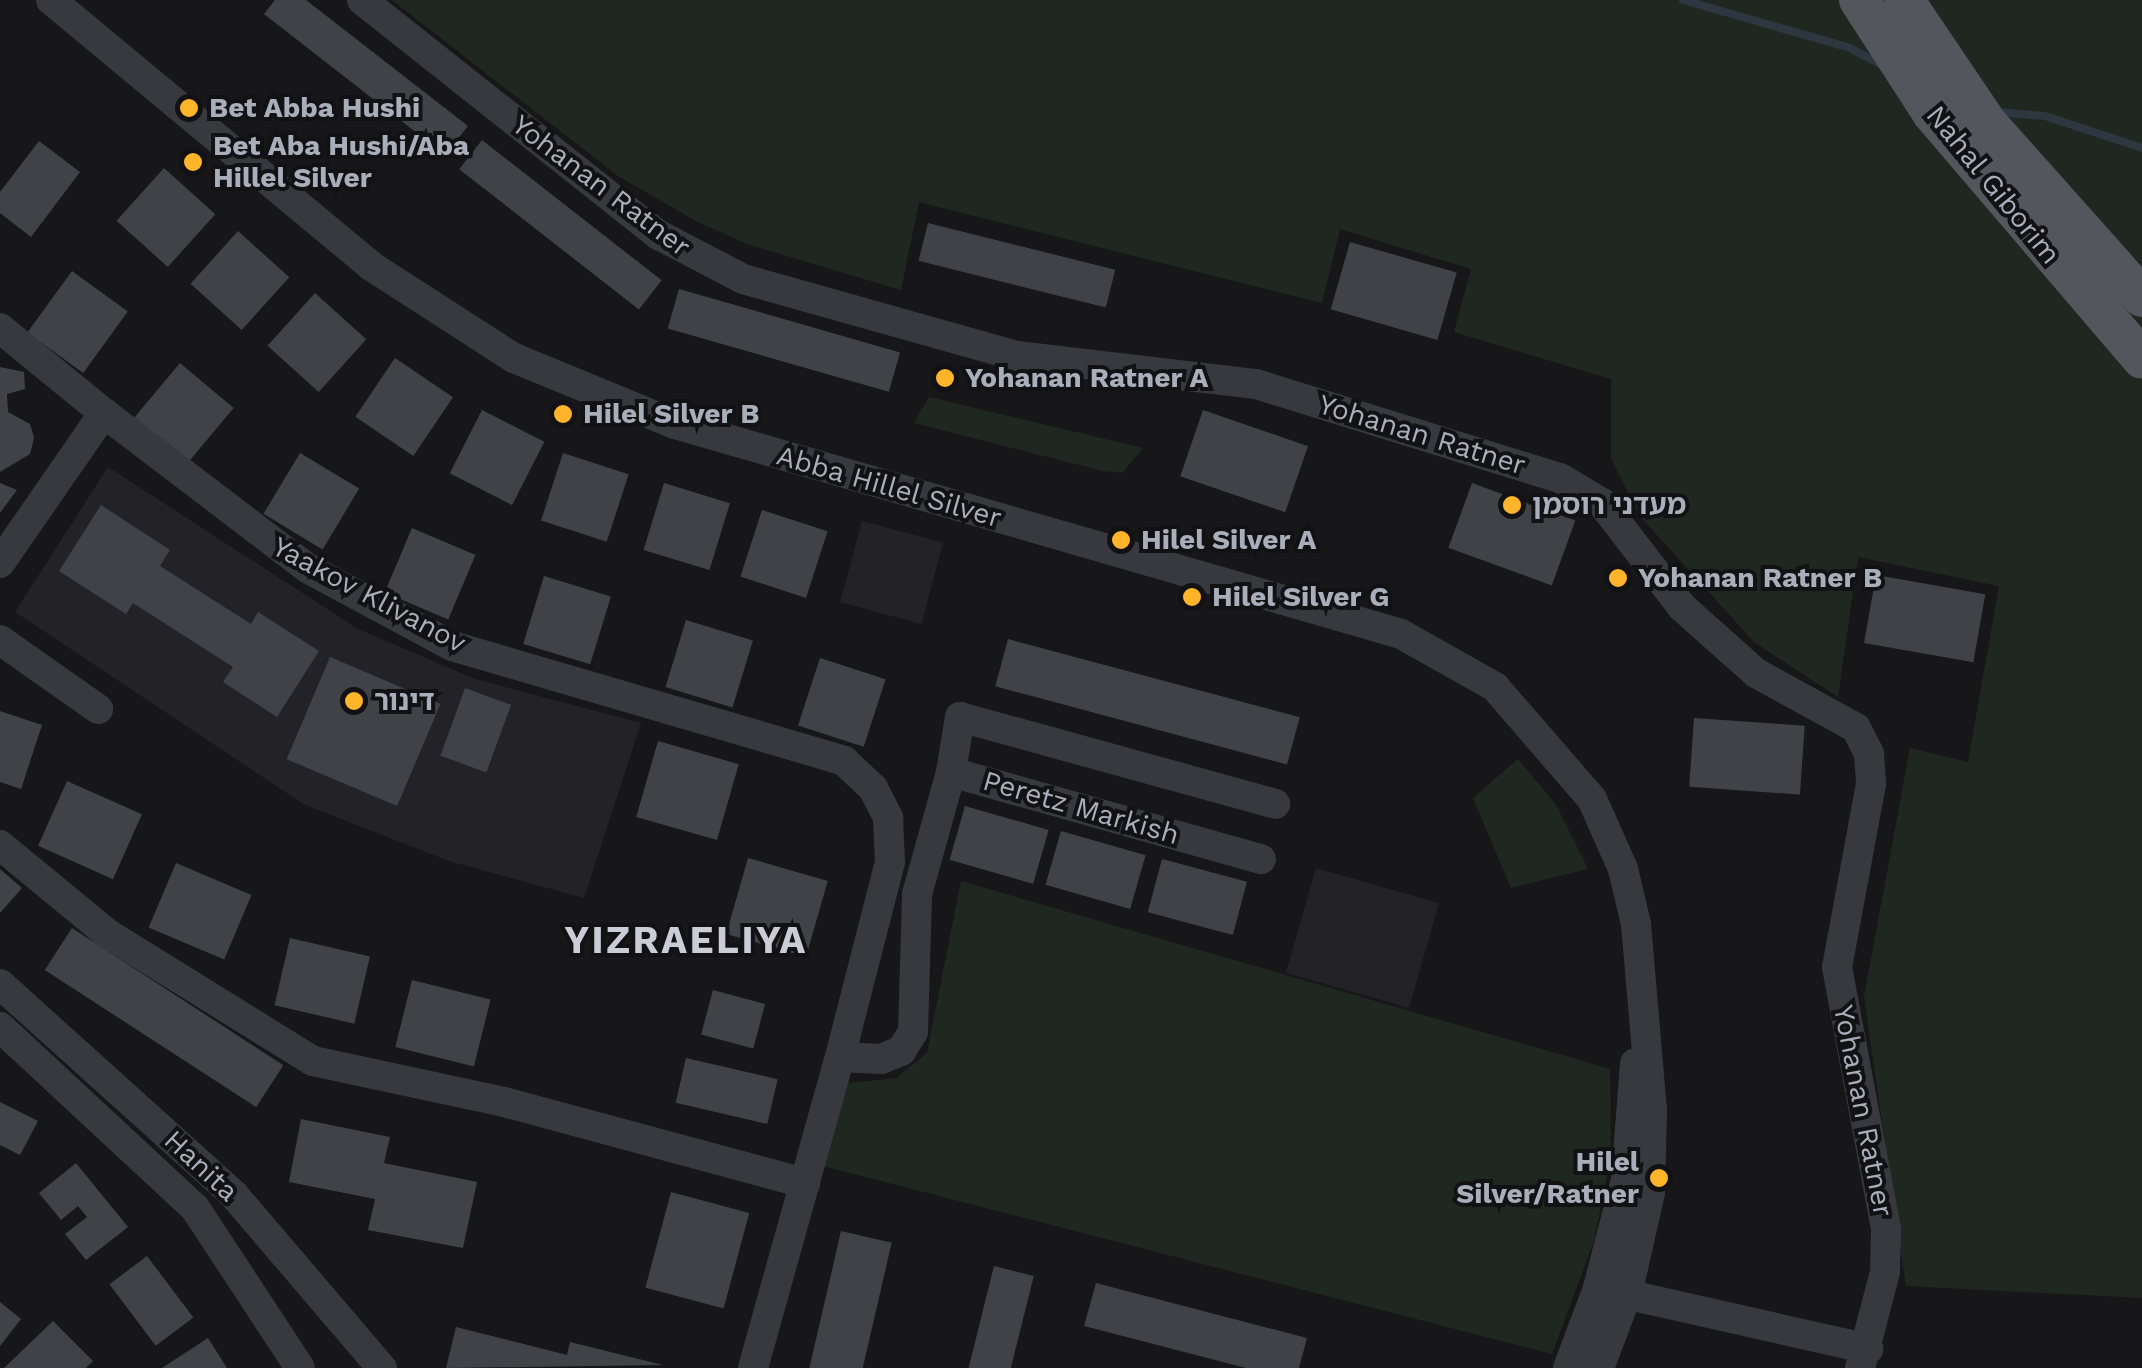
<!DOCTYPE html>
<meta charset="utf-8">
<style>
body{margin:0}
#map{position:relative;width:2142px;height:1368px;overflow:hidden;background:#171719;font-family:"Work Sans","Noto Sans Hebrew",sans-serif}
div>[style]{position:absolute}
.built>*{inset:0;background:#232327;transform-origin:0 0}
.green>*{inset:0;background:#1f2820}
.stream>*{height:8px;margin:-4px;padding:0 4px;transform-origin:4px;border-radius:4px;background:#2c373f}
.building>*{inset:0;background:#414247;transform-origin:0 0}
.minor>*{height:30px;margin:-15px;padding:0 15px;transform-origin:15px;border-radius:15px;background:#38393f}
.major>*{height:40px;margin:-20px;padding:0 20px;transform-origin:20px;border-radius:20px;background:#54565e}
.dots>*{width:28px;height:28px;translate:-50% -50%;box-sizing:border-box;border:5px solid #121214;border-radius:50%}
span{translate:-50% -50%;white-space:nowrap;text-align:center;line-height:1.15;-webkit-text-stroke:8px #121214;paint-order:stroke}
.poi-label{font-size:28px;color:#a8aeba;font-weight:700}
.left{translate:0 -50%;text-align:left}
.right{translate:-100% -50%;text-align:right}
.street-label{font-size:28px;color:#a8aeba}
.district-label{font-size:38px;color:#cacdd6;font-weight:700;letter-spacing:2.5px}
</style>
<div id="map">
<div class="built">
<div style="clip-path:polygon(108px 467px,358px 629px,475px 679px,641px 723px,584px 898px,449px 861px,303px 804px,15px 612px)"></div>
<div style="left:862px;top:521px;width:84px;height:84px;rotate:15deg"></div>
<div style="left:1316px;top:868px;width:128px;height:109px;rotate:16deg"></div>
</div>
<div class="green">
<div style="clip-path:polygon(392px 0,2142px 0,2142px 1298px,1906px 1286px,1864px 997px,1910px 748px,1968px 762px,1999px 586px,1858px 557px,1838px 697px,1754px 642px,1639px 515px,1611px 458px,1611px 379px,1454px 332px,1471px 269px,1340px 229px,1322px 303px,919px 202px,901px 290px,747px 244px,696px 221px,618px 176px)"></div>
<div style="clip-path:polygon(929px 397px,1143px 448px,1122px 473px,1103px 471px,914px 423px)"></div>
<div style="clip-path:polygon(1518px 759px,1555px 803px,1588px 869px,1511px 888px,1473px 798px)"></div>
<div style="clip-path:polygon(961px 881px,1610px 1069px,1611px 1156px,1594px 1241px,1552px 1354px,823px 1166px,848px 1083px,896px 1078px,927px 1053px)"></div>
</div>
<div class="stream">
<div style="left:1683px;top:0;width:174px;rotate:16deg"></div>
<div style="left:1850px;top:48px;width:36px;rotate:28deg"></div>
<div style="left:1995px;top:112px;width:50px;rotate:4.6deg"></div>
<div style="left:2045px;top:116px;width:102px;rotate:18.3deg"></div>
</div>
<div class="building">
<div style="clip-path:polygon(275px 0,306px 0,468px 126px,445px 155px,264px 14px)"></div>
<div style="left:482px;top:140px;width:228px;height:37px;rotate:38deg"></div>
<div style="clip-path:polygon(39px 141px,80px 172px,31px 237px,0 213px,0 192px)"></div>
<div style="left:164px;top:168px;width:69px;height:71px;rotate:42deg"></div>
<div style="left:928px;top:223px;width:193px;height:39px;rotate:14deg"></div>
<div style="left:238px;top:231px;width:69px;height:71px;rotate:42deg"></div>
<div style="left:1350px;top:242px;width:111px;height:70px;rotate:16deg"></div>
<div style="left:72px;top:271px;width:69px;height:76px;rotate:36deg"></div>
<div style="left:679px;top:289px;width:230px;height:41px;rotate:16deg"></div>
<div style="left:315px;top:293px;width:69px;height:71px;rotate:42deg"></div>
<div style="left:395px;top:358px;width:70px;height:71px;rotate:34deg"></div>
<div style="left:180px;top:363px;width:70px;height:71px;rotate:40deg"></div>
<div style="clip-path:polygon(0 367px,24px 372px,25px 389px,7px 394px,8px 412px,30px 424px,34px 438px,30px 454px,0 472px)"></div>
<div style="left:482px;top:410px;width:70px;height:71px;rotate:27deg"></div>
<div style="left:1203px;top:410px;width:111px;height:70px;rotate:19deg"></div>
<div style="left:300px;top:453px;width:69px;height:71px;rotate:31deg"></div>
<div style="left:563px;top:453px;width:69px;height:71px;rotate:18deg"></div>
<div style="clip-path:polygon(0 483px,17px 490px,0 513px)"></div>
<div style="left:664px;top:483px;width:69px;height:70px;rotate:17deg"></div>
<div style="left:1472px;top:483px;width:110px;height:69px;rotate:20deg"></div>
<div style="clip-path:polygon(101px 505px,170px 550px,160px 566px,251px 624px,258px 612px,319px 651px,277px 717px,223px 682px,233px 667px,133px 603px,126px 614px,59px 571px)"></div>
<div style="left:762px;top:510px;width:69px;height:70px;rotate:18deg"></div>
<div style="left:412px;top:528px;width:69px;height:70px;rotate:23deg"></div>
<div style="left:1876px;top:575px;width:111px;height:69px;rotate:10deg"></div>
<div style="left:544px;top:576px;width:70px;height:71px;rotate:17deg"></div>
<div style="left:686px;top:620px;width:70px;height:70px;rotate:17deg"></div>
<div style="left:1008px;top:639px;width:302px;height:49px;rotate:15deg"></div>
<div style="left:330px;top:657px;width:120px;height:111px;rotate:23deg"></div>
<div style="left:820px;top:658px;width:69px;height:71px;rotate:18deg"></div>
<div style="left:465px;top:688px;width:49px;height:72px;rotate:20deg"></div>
<div style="clip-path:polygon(0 711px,42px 725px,21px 789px,0 782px)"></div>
<div style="left:1694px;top:718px;width:111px;height:69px;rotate:4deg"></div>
<div style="left:658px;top:741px;width:84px;height:79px;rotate:16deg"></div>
<div style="left:67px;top:781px;width:82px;height:71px;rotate:24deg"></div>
<div style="left:965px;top:806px;width:87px;height:56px;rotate:16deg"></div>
<div style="left:1061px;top:831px;width:88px;height:56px;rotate:16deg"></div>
<div style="left:748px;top:858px;width:83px;height:79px;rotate:16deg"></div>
<div style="left:1162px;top:859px;width:88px;height:55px;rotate:15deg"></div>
<div style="left:176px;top:863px;width:82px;height:70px;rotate:23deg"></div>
<div style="clip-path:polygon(0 869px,22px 888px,0 913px)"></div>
<div style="left:72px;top:928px;width:252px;height:50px;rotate:33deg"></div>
<div style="left:290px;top:938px;width:82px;height:69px;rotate:13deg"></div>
<div style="left:412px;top:980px;width:81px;height:69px;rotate:14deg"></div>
<div style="left:713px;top:990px;width:54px;height:46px;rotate:15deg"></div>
<div style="left:686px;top:1058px;width:94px;height:46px;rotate:13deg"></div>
<div style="clip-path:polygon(0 1102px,38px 1121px,20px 1155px,0 1145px)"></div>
<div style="clip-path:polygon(301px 1119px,390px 1137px,384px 1163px,477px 1182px,463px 1248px,368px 1230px,375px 1199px,289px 1182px)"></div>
<div style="clip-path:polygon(76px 1163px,128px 1227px,86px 1260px,65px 1234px,87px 1217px,78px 1206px,61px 1220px,39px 1193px)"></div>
<div style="left:671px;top:1192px;width:81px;height:99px;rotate:15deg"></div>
<div style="left:841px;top:1231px;width:52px;height:141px;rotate:13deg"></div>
<div style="left:147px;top:1256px;width:77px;height:47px;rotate:53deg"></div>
<div style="left:994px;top:1266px;width:41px;height:106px;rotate:14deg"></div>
<div style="clip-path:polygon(1096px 1283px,1307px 1338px,1299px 1368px,1246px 1368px,1084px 1326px)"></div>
<div style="clip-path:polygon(0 1302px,21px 1319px,0 1346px)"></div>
<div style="clip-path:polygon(53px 1321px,93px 1361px,86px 1368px,4px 1368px)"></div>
<div style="clip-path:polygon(456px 1327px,567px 1355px,570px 1342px,663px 1365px,446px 1368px)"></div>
<div style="clip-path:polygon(208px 1338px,227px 1368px,162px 1368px)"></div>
</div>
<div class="minor">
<div style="left:51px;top:0;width:416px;rotate:39.7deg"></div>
<div style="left:371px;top:266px;width:170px;rotate:32.8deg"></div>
<div style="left:514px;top:358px;width:174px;rotate:22.3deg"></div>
<div style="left:675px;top:424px;width:756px;rotate:16.13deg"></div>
<div style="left:1401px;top:634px;width:108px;rotate:29.4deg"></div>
<div style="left:1495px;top:687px;width:148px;rotate:49.1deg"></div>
<div style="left:1592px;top:799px;width:77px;rotate:66.1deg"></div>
<div style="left:1623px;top:869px;width:57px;rotate:76.7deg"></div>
<div style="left:1636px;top:924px;width:187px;rotate:85.1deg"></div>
<div style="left:1652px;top:1110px;width:83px;rotate:91.4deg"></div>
<div style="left:1650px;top:1193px;width:104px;rotate:102.8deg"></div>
<div style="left:1627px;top:1294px;width:79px;rotate:110.7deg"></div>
<div style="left:362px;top:0;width:379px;rotate:38.4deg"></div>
<div style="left:659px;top:235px;width:95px;rotate:27.6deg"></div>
<div style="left:743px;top:279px;width:285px;rotate:15.7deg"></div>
<div style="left:1017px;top:356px;width:241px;rotate:6.7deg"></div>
<div style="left:1256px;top:384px;width:318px;rotate:17.2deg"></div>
<div style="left:1560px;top:478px;width:49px;rotate:30.8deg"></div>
<div style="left:1602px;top:503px;width:131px;rotate:52.4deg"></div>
<div style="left:1682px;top:607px;width:99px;rotate:41.7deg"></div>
<div style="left:1756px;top:673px;width:114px;rotate:28.8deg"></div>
<div style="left:1856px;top:728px;width:29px;rotate:63deg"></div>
<div style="left:1869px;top:754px;width:30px;rotate:86deg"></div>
<div style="left:1871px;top:784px;width:186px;rotate:100.5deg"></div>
<div style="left:1837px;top:967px;width:268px;rotate:79.4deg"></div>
<div style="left:1886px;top:1230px;width:42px;rotate:91.4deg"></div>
<div style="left:1885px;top:1272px;width:99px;rotate:104.6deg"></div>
<div style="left:0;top:328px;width:134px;rotate:39.3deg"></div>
<div style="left:0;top:563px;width:183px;rotate:-55.3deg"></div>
<div style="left:104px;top:413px;width:258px;rotate:37.3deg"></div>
<div style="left:309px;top:569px;width:162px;rotate:28.3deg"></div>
<div style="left:452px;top:646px;width:409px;rotate:16.3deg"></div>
<div style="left:844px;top:761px;width:40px;rotate:43deg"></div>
<div style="left:873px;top:788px;width:34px;rotate:63deg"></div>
<div style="left:888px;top:818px;width:44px;rotate:87.4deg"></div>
<div style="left:890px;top:862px;width:201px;rotate:104.4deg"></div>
<div style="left:0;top:640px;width:120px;rotate:35.1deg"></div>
<div style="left:951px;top:772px;width:56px;rotate:-80.7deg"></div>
<div style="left:960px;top:717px;width:327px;rotate:15.4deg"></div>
<div style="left:0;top:845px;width:140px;rotate:39.5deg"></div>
<div style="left:108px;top:934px;width:241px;rotate:31.8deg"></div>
<div style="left:313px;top:1061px;width:195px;rotate:12.1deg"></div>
<div style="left:504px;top:1102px;width:312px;rotate:15.1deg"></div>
<div style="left:0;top:984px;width:315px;rotate:42deg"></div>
<div style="left:234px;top:1195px;width:228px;rotate:49.5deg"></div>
<div style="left:0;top:1027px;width:266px;rotate:42.9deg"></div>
<div style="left:195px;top:1208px;width:191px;rotate:56.7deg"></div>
<div style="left:1607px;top:1290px;width:268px;rotate:12.7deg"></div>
<div style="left:753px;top:1368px;width:323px;rotate:-74.4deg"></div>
<div style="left:840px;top:1057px;width:41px;rotate:2.8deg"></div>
<div style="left:881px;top:1059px;width:22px;rotate:-22deg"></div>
<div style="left:901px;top:1051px;width:22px;rotate:-58deg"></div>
<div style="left:913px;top:1032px;width:138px;rotate:-88.3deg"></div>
<div style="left:917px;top:894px;width:127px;rotate:-74.4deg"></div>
<div style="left:951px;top:772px;width:322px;rotate:15.7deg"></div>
<div style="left:1568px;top:1368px;width:85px;rotate:-69.4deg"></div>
<div style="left:1598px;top:1288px;width:112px;rotate:-75.5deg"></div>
<div style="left:1626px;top:1180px;width:117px;rotate:-85.6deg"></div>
</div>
<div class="major">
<div style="left:1859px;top:0;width:135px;rotate:57.1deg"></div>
<div style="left:1932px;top:113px;width:323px;rotate:49.5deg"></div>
<div style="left:1904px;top:0;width:148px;rotate:56deg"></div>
<div style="left:1987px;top:123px;width:233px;rotate:48.3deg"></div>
</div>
<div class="dots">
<div style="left:189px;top:108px;background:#ffb42a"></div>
<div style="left:193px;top:162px;background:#ffb42a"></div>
<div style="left:945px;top:378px;background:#ffb42a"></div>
<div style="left:563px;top:414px;background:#ffb42a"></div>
<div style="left:1512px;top:505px;background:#ffb42a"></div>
<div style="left:1121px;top:540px;background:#ffb42a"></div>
<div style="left:1618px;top:578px;background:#ffb42a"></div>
<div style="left:1192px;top:597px;background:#ffb42a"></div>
<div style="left:354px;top:701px;background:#ffb42a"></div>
<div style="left:1659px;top:1178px;background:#ffb42a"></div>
</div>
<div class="poi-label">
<span class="left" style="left:209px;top:108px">Bet Abba Hushi</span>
<span class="left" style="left:213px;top:162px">Bet Aba Hushi/Aba<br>Hillel Silver</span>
<span class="left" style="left:965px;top:378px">Yohanan Ratner A</span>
<span class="left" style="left:583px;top:414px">Hilel Silver B</span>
<span class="left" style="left:1532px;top:505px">מעדני רוסמן</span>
<span class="left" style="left:1141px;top:540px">Hilel Silver A</span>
<span class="left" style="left:1638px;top:578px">Yohanan Ratner B</span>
<span class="left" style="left:1212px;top:597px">Hilel Silver G</span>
<span class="left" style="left:374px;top:701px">דינור</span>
<span class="right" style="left:1639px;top:1178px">Hilel<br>Silver/Ratner</span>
</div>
<div class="street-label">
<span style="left:1993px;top:185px;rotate:51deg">Nahal Giborim</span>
<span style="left:601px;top:186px;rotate:37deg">Yohanan Ratner</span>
<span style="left:1422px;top:435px;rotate:17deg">Yohanan Ratner</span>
<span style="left:889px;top:487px;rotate:16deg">Abba Hillel Silver</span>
<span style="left:369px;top:595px;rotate:28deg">Yaakov Klivanov</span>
<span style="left:1081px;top:808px;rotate:16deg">Peretz Markish</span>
<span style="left:1863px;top:1111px;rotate:79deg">Yohanan Ratner</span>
<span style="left:201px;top:1166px;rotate:43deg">Hanita</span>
</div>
<div class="district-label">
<span style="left:686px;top:941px">YIZRAELIYA</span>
</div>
</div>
